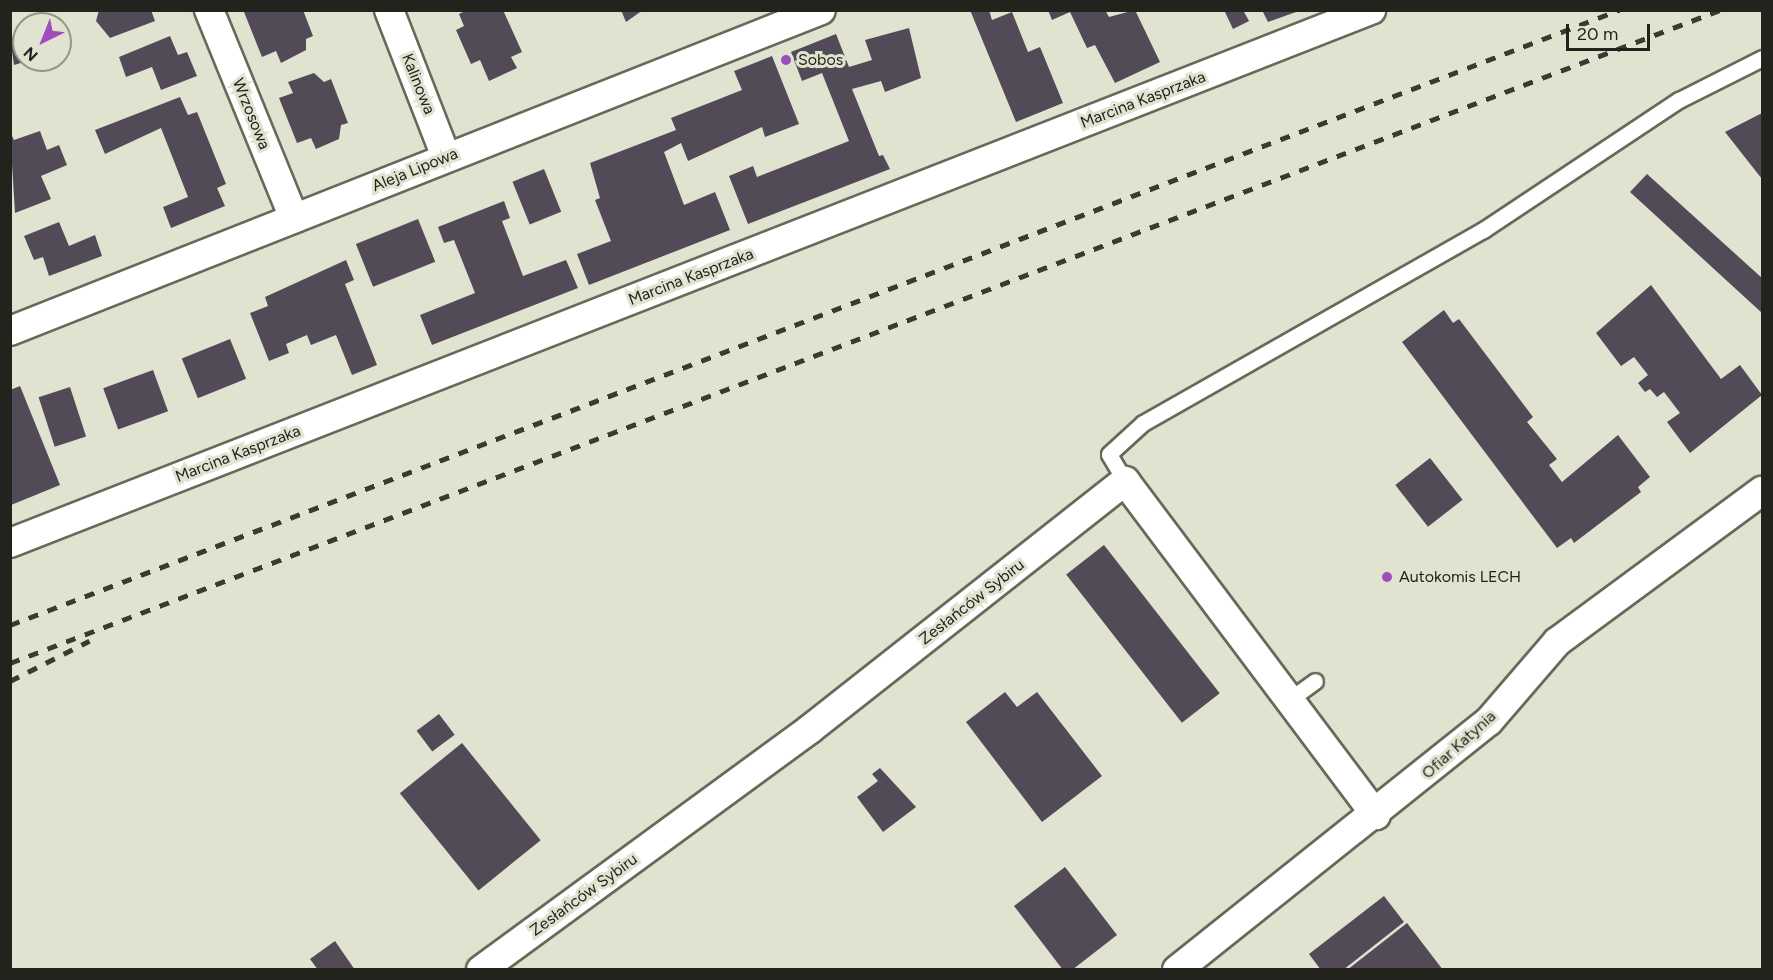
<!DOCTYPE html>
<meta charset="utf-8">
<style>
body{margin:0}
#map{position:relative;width:1773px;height:980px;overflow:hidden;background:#e0e3d0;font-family:Figtree,sans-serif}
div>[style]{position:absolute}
.building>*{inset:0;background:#534a57;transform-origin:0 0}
.roads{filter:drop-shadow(2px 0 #676959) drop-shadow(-2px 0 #676959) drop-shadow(0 2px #676959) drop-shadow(0 -2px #676959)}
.lane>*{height:15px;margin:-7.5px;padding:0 7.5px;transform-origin:7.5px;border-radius:7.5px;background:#fff}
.street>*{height:28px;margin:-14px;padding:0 14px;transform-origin:14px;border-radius:14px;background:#fff}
.rail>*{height:4.5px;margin-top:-2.25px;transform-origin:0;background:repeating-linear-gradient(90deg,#393b32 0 10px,transparent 0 20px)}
.dots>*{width:16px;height:16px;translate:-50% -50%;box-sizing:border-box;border:3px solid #e0e3d0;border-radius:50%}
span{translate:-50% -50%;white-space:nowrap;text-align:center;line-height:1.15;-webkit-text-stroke:6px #e0e3d0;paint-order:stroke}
.poi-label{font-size:16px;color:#22231c}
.left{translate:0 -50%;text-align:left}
.street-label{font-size:16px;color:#22231c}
.frame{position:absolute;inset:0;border:12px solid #22231c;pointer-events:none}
.north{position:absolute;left:12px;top:12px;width:60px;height:60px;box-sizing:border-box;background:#e0e3d0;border:2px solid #949688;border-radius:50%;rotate:223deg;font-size:16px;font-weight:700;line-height:24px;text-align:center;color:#22231c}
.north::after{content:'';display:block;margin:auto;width:21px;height:27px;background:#9f4dbd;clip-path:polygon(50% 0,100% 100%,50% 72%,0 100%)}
.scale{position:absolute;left:1566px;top:24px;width:84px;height:27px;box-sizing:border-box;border:3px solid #22231c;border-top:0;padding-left:8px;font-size:18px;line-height:21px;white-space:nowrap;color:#22231c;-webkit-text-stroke:4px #e0e3d0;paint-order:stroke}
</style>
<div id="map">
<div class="building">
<div style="clip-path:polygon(99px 10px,151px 10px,155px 21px,110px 38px,96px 21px)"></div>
<div style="clip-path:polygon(303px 10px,313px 36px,306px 39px,306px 50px,281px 63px,276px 51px,262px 57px,244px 12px)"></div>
<div style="clip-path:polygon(467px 10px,503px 10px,522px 52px,511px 57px,517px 68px,489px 81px,480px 60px,471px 64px,456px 30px,464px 26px,459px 14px)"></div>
<div style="clip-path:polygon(621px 10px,643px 10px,626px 22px)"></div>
<div style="clip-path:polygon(970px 10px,989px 10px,992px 20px,1012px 12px,1028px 52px,1040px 47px,1063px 103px,1016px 122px)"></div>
<div style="clip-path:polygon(1048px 10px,1105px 10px,1109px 17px,1135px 10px,1160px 62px,1115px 83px,1095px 45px,1087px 48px,1070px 12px,1052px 20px)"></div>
<div style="clip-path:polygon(1224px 10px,1243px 10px,1249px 21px,1233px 29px)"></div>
<div style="clip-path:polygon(1262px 10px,1299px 10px,1299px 11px,1268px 22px)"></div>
<div style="clip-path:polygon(909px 28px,921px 78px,885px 92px,881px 81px,852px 89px,879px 156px,883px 155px,890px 169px,748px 224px,729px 176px,753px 166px,757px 177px,849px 141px,822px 73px,802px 81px,791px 52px,836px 34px,849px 67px,872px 60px,865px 40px)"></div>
<div style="clip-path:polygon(24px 33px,24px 62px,14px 65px,10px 38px)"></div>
<div style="clip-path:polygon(170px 36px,178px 55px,187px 52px,197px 76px,161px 90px,152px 67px,126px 77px,119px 57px)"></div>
<div style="clip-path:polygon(772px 56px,799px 124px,765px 137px,762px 127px,688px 161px,681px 143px,664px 152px,684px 205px,715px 192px,730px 230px,589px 285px,577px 254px,611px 241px,595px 200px,600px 198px,590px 163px,676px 130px,671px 118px,742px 90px,734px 71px)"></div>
<div style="clip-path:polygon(314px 73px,324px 82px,331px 79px,348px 123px,341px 125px,339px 139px,316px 149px,311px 138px,297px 143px,279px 98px,293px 93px,288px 82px)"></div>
<div style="clip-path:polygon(180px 97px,188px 115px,197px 112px,226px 184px,217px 188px,225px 206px,171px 228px,163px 207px,188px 197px,161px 128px,105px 154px,95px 130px)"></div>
<div style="clip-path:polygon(1762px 113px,1762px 179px,1725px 132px)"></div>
<div style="clip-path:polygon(40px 131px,47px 150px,59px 145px,67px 165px,41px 176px,51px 199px,15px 213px,10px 132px,14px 140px)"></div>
<div style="left:544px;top:169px;width:46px;height:34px;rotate:68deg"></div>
<div style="clip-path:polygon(1647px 174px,1762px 278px,1762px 313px,1630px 192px)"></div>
<div style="clip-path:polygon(504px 201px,510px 218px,502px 221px,523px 276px,566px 260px,578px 288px,432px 345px,420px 315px,475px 293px,454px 240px,444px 243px,438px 227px)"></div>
<div style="left:418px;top:219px;width:46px;height:67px;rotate:68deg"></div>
<div style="clip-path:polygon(59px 222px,69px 246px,95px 235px,102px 256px,49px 276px,43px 257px,34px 260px,24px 236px)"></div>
<div style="clip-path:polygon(346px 260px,354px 280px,345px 284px,377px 365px,352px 375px,336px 335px,311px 345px,307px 335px,286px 344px,289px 353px,269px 361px,250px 313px,268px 306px,265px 297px)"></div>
<div style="clip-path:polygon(1651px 285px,1721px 379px,1740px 365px,1762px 395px,1690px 453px,1667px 422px,1680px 413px,1664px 392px,1657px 397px,1650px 389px,1645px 392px,1638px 383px,1648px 375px,1634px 357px,1621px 366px,1596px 333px)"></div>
<div style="clip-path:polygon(1444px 310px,1453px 323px,1459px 319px,1533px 417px,1527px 422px,1557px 459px,1549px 465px,1562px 482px,1618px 435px,1650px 477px,1638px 487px,1641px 492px,1574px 543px,1571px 538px,1557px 548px,1402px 342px)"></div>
<div style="left:230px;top:339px;width:43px;height:52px;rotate:68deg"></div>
<div style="left:153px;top:370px;width:44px;height:53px;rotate:70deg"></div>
<div style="clip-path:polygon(20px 386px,60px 485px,11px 505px,10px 390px)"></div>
<div style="left:70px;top:387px;width:52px;height:33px;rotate:72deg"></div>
<div style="left:1430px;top:458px;width:53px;height:44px;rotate:52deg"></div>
<div style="left:1104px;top:545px;width:188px;height:48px;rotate:52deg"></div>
<div style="clip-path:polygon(1005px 692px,1017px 707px,1037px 692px,1102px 776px,1042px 822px,966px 722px)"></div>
<div style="left:439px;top:714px;width:26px;height:28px;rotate:53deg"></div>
<div style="left:462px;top:743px;width:125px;height:80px;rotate:51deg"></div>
<div style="clip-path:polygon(880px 768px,916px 807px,883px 832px,857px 797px,878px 781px,872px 774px)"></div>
<div style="clip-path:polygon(1065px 867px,1117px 935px,1072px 970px,1063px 970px,1014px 906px)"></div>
<div style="clip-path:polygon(1384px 896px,1404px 922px,1343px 970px,1321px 970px,1309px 954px)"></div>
<div style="clip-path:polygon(1407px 923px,1443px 970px,1347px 970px)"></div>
<div style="clip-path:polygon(335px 941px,355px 970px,318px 970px,310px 959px)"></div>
</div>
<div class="roads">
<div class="lane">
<div style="left:1125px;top:481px;width:31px;rotate:-121deg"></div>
<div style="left:1109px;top:454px;width:46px;rotate:-42.4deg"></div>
<div style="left:1143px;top:423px;width:391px;rotate:-29.6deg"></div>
<div style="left:1483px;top:230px;width:235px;rotate:-33.6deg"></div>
<div style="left:1679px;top:100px;width:93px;rotate:-26.8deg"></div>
<div style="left:1289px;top:700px;width:32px;rotate:-36deg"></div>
</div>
<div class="street">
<div style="left:209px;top:10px;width:225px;rotate:67.8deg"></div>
<div style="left:389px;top:10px;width:158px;rotate:68.8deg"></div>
<div style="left:10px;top:331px;width:872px;rotate:-21.59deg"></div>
<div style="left:10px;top:543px;width:1462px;rotate:-21.39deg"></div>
<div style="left:481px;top:970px;width:408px;rotate:-36.2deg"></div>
<div style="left:810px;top:729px;width:401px;rotate:-38.2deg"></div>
<div style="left:1125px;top:481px;width:418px;rotate:53.1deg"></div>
<div style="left:1177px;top:970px;width:399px;rotate:-38.6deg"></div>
<div style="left:1489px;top:721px;width:104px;rotate:-49.3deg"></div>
<div style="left:1557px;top:642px;width:255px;rotate:-36.4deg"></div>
</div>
</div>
<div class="rail">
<div style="left:10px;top:625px;width:1723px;rotate:-20.92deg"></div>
<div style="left:10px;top:663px;width:1830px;rotate:-20.9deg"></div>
<div style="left:10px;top:681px;width:89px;rotate:-26.9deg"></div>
</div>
<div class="dots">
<div style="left:786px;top:60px;background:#9f4dbd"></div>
<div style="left:1387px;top:577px;background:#9f4dbd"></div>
</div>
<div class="poi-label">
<span class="left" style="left:798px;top:60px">Sobos</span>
<span class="left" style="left:1399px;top:577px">Autokomis LECH</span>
</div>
<div class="street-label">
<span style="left:418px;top:84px;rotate:68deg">Kalinowa</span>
<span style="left:1143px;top:100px;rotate:-21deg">Marcina Kasprzaka</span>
<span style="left:251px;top:114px;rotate:68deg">Wrzosowa</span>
<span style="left:415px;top:170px;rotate:-22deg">Aleja Lipowa</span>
<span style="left:691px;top:277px;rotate:-21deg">Marcina Kasprzaka</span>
<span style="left:238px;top:454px;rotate:-21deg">Marcina Kasprzaka</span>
<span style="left:972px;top:602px;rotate:-38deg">Zesłańców Sybiru</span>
<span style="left:1459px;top:745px;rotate:-42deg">Ofiar Katynia</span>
<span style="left:584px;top:895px;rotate:-36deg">Zesłańców Sybiru</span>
</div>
<div class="frame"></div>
<div class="north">N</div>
<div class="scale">20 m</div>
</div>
